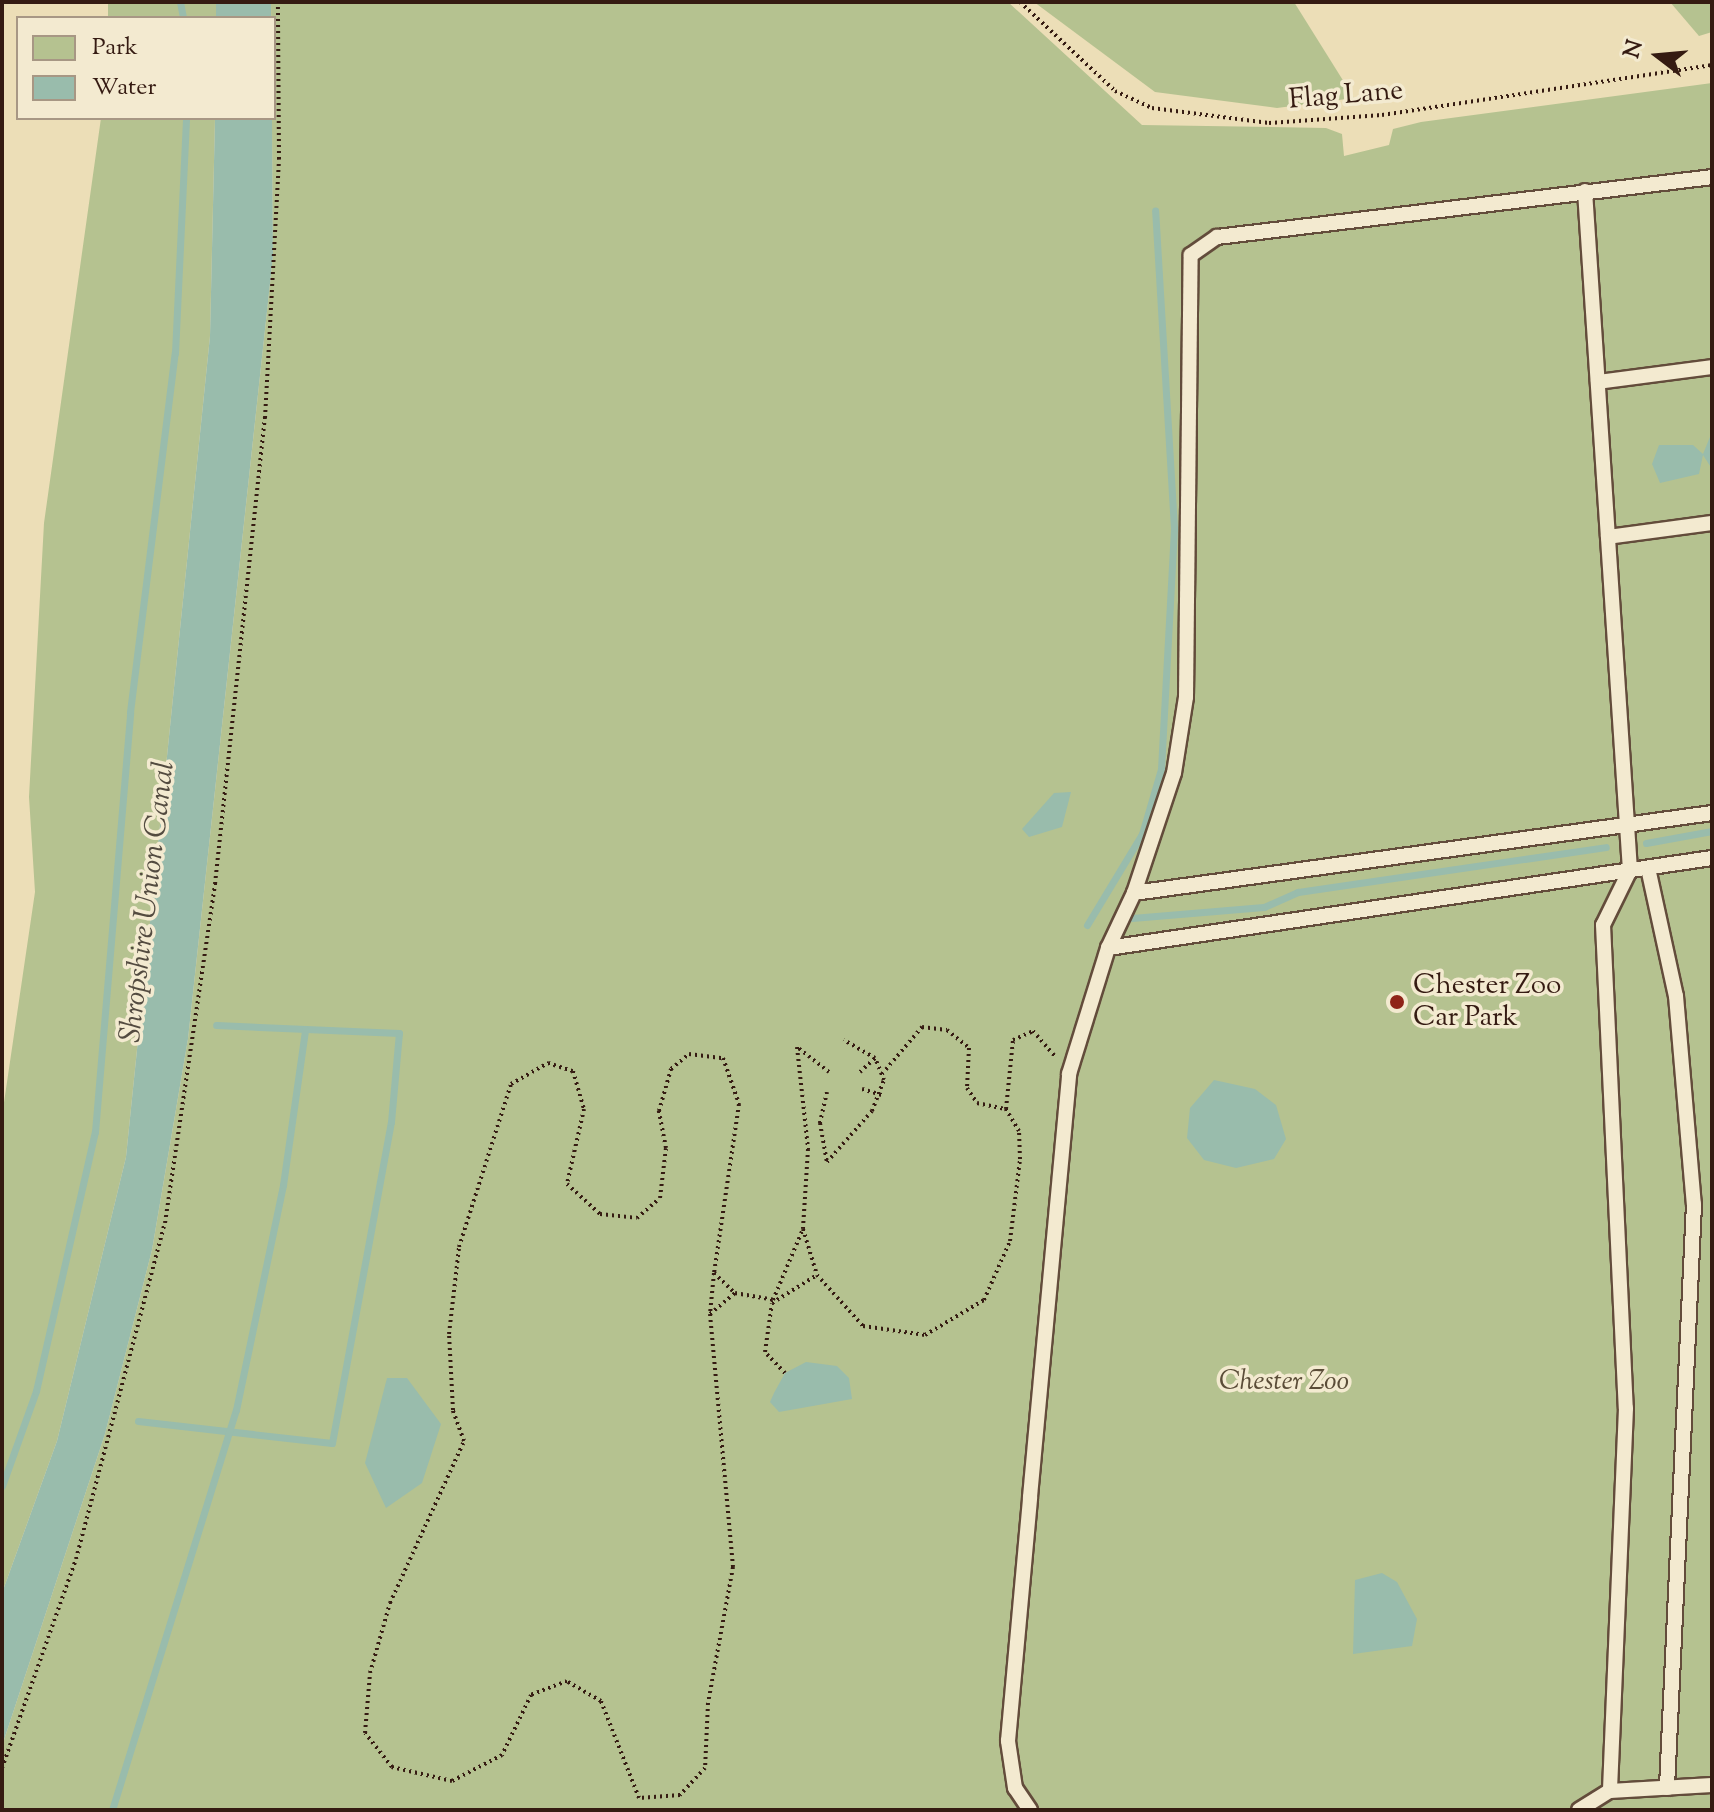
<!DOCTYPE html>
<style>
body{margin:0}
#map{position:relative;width:1714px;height:1812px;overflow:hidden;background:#ecdeb7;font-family:"Sorts Mill Goudy",serif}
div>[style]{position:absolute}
.green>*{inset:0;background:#b5c290;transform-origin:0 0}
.water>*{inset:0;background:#99bcac;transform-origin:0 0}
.stream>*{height:7px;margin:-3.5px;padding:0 3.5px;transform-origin:3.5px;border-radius:3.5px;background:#99bcac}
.path>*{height:4px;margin-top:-2px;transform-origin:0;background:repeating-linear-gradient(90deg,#351b12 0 2px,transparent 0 6px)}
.roads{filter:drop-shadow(2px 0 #634c3b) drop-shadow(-2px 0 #634c3b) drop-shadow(0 2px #634c3b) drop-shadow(0 -2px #634c3b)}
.lane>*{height:14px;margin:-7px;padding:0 7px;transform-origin:7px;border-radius:7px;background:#f3ead0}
.dots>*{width:22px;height:22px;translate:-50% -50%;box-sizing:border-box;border:4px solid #f3ead0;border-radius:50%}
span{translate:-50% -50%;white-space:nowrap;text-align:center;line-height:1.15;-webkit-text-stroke:7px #f3ead0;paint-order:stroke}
.street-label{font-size:28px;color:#351b12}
.poi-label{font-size:28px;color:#351b12}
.left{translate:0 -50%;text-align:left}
.park-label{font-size:28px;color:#5b4d38;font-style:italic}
.water-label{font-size:30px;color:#534b40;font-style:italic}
.frame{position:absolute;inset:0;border:4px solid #351b12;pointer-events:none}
.legend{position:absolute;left:16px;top:16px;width:260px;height:104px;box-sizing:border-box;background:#f3ead0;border:2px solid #a79784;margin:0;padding:10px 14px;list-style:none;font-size:24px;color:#351b12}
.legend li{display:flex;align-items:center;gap:16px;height:40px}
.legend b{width:40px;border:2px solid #a79784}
.north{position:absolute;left:1618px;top:16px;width:80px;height:80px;-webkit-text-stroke:6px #f3ead0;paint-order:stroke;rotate:286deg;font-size:22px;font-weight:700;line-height:32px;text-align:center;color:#351b12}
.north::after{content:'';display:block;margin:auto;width:28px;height:36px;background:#351b12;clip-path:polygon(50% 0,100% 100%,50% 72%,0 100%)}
</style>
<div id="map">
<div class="green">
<div style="left:108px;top:2px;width:108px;height:16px"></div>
<div style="clip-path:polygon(271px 2px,1008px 2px,1142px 125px,1326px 128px,1342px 134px,1344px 156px,1389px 145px,1393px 129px,1421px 122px,1712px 83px,1712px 1810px,2px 1810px,2px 1746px,105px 1434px,152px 1250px,188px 1039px,273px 256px)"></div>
<div style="clip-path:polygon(1034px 2px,1294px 2px,1354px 98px,1277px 108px,1155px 92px)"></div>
<div style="clip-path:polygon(1670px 2px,1712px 2px,1712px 32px,1699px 36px)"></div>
<div style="clip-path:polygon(101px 118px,215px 118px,210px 336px,126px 1157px,57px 1441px,2px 1593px,2px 1116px,35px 892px,29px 797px,44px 523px)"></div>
</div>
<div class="water">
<div style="left:216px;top:2px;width:55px;height:16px"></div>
<div style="clip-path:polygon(215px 118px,272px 118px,273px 256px,188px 1039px,152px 1250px,105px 1434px,2px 1746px,2px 1593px,57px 1441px,126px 1157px,210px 336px)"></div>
<div style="clip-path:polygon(1712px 432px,1712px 469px,1703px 455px,1699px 474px,1660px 483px,1652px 464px,1659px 445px,1693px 445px,1703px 454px)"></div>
<div style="clip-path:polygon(1071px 792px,1062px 827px,1029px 837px,1022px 829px,1054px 793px)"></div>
<div style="clip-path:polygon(1214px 1080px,1255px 1089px,1276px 1105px,1286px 1139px,1274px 1159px,1236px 1168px,1204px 1160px,1187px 1138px,1190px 1108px)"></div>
<div style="clip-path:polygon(806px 1362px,837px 1366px,849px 1378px,852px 1399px,779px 1412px,770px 1402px,774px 1393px,785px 1373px)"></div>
<div style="clip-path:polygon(387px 1378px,407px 1378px,441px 1424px,422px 1483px,386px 1508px,365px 1463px)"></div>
<div style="clip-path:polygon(1382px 1573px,1397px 1582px,1417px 1619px,1412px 1646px,1353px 1654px,1355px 1580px)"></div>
</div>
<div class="stream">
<div style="left:180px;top:2px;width:16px;rotate:79deg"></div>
<div style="left:1646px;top:843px;width:67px;rotate:-10.3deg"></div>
<div style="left:1132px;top:918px;width:132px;rotate:-4.8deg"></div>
<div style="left:1264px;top:907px;width:37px;rotate:-24deg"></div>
<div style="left:1298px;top:892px;width:311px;rotate:-8.3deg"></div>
<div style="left:1087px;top:925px;width:106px;rotate:-58.9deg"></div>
<div style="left:1142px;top:834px;width:68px;rotate:-73.7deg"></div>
<div style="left:1161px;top:769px;width:241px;rotate:-86.9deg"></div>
<div style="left:1174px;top:528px;width:318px;rotate:-93.4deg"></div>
<div style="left:138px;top:1421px;width:195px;rotate:6.5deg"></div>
<div style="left:332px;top:1443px;width:326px;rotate:-79.6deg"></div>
<div style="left:391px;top:1122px;width:89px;rotate:-84.9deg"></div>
<div style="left:399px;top:1033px;width:183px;rotate:-177.5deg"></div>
<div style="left:2px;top:1486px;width:101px;rotate:-70.3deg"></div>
<div style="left:36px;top:1391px;width:266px;rotate:-77.2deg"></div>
<div style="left:95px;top:1132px;width:421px;rotate:-85.2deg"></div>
<div style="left:130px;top:712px;width:362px;rotate:-82.9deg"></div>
<div style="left:175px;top:353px;width:235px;rotate:-87.3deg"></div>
<div style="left:112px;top:1810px;width:419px;rotate:-72.8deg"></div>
<div style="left:236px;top:1410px;width:230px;rotate:-78.2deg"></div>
<div style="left:283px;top:1185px;width:157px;rotate:-81.9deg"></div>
</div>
<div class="path">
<div style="left:1020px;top:2px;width:130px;rotate:43.1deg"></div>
<div style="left:1115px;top:91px;width:41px;rotate:24.7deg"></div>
<div style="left:1152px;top:108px;width:118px;rotate:7.3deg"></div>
<div style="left:1269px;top:123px;width:113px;rotate:-4deg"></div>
<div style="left:1382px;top:115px;width:334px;rotate:-8.6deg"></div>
<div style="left:829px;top:1072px;width:41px;rotate:-142deg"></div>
<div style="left:797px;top:1047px;width:103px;rotate:83.8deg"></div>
<div style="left:808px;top:1149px;width:80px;rotate:93.6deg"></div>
<div style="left:803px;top:1229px;width:48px;rotate:73.1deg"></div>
<div style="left:817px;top:1275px;width:69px;rotate:48deg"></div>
<div style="left:863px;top:1326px;width:63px;rotate:8.3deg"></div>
<div style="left:925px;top:1335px;width:69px;rotate:-30.7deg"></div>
<div style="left:984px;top:1300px;width:64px;rotate:-66.2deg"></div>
<div style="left:1010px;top:1241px;width:83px;rotate:-83deg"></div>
<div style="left:1020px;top:1159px;width:28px;rotate:-92deg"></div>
<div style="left:1019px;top:1131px;width:26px;rotate:-121deg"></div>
<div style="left:1006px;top:1109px;width:69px;rotate:-84.2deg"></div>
<div style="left:1013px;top:1040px;width:22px;rotate:-24deg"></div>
<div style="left:1033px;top:1031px;width:33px;rotate:49deg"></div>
<div style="left:860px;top:1072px;width:21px;rotate:-43deg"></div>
<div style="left:882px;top:1074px;width:62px;rotate:-49.6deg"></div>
<div style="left:922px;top:1027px;width:25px;rotate:7deg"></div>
<div style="left:947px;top:1030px;width:28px;rotate:39deg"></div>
<div style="left:969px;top:1048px;width:40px;rotate:92.9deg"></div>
<div style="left:967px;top:1088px;width:18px;rotate:56deg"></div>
<div style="left:977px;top:1103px;width:30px;rotate:12deg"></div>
<div style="left:862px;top:1089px;width:21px;rotate:17deg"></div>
<div style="left:827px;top:1092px;width:32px;rotate:103deg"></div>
<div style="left:820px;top:1123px;width:40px;rotate:80deg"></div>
<div style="left:827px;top:1162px;width:68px;rotate:-48.6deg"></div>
<div style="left:872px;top:1111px;width:33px;rotate:-69deg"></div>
<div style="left:884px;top:1080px;width:24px;rotate:-112deg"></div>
<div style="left:875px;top:1058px;width:36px;rotate:-150deg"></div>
<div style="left:714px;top:1273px;width:41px;rotate:95.6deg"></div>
<div style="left:710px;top:1314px;width:254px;rotate:84.8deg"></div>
<div style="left:733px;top:1567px;width:138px;rotate:100.4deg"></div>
<div style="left:708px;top:1703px;width:65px;rotate:92.6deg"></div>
<div style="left:705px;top:1768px;width:37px;rotate:133deg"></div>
<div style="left:680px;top:1795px;width:41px;rotate:175.8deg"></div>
<div style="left:639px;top:1798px;width:104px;rotate:-111.4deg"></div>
<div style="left:601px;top:1701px;width:39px;rotate:-150deg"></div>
<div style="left:567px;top:1681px;width:39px;rotate:159deg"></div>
<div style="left:531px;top:1695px;width:67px;rotate:115.8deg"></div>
<div style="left:502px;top:1755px;width:56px;rotate:152.5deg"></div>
<div style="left:452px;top:1781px;width:62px;rotate:-166.9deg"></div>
<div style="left:392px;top:1767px;width:43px;rotate:-128.5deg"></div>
<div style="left:365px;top:1733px;width:60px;rotate:-85.2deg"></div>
<div style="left:370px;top:1673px;width:73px;rotate:-74.1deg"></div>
<div style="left:390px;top:1603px;width:178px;rotate:-65.4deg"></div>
<div style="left:464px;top:1441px;width:33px;rotate:-110deg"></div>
<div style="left:453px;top:1410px;width:76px;rotate:-93deg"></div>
<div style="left:449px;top:1334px;width:88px;rotate:-83.4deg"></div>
<div style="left:459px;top:1247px;width:171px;rotate:-72.3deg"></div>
<div style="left:511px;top:1084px;width:43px;rotate:-29.6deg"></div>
<div style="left:548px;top:1063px;width:26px;rotate:18deg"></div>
<div style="left:573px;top:1071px;width:40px;rotate:74deg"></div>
<div style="left:584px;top:1109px;width:77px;rotate:102.8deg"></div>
<div style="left:567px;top:1184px;width:45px;rotate:42.3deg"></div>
<div style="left:600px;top:1214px;width:37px;rotate:6deg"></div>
<div style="left:637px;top:1218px;width:30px;rotate:-41deg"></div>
<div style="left:660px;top:1198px;width:50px;rotate:-83.2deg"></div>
<div style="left:666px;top:1148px;width:38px;rotate:-101deg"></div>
<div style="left:659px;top:1111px;width:44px;rotate:-74.1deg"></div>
<div style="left:671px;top:1069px;width:23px;rotate:-40deg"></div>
<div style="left:689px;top:1054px;width:34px;rotate:7deg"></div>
<div style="left:723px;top:1058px;width:49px;rotate:70.8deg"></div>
<div style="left:739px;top:1104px;width:171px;rotate:98.4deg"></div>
<div style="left:714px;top:1273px;width:29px;rotate:44deg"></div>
<div style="left:735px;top:1293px;width:39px;rotate:10deg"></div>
<div style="left:773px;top:1300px;width:77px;rotate:-67.1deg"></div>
<div style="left:710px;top:1314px;width:33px;rotate:-40deg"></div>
<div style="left:785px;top:1373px;width:29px;rotate:-134deg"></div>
<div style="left:765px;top:1352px;width:49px;rotate:-81.9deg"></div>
<div style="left:772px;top:1303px;width:53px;rotate:-31.9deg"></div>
<div style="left:2px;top:1768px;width:222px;rotate:-70.5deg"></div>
<div style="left:76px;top:1559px;width:348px;rotate:-75.2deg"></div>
<div style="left:165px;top:1223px;width:343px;rotate:-81.6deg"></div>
<div style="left:215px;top:884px;width:469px;rotate:-83.9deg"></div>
<div style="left:265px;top:418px;width:259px;rotate:-86.9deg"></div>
<div style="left:279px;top:159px;width:157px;rotate:-90.4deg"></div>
</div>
<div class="roads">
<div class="lane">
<div style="left:1585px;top:191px;width:680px;rotate:86.21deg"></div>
<div style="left:1630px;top:870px;width:61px;rotate:116.1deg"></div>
<div style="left:1603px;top:925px;width:484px;rotate:87.3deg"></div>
<div style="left:1626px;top:1408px;width:383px;rotate:92.4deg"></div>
<div style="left:1598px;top:382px;width:115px;rotate:-7.5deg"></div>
<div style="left:1608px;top:537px;width:105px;rotate:-7.7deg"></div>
<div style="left:1648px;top:868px;width:131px;rotate:77.7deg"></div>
<div style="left:1676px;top:996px;width:209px;rotate:85.1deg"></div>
<div style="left:1694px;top:1204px;width:585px;rotate:92.65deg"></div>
<div style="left:1134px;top:893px;width:126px;rotate:-71.6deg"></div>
<div style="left:1174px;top:773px;width:77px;rotate:-81deg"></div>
<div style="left:1186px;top:697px;width:442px;rotate:-89.4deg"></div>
<div style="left:1191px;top:255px;width:32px;rotate:-35deg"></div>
<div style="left:1217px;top:237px;width:499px;rotate:-6.9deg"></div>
<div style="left:1108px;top:948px;width:61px;rotate:-64.7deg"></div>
<div style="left:1134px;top:893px;width:584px;rotate:-7.88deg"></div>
<div style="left:1030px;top:1810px;width:27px;rotate:-124deg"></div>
<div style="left:1015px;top:1788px;width:48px;rotate:-98.5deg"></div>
<div style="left:1008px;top:1741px;width:245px;rotate:-84.8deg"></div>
<div style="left:1030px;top:1497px;width:425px;rotate:-84.7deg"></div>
<div style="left:1069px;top:1074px;width:132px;rotate:-72.8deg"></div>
<div style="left:1108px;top:948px;width:611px;rotate:-8.48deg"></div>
<div style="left:1579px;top:1810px;width:36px;rotate:-32deg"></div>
<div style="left:1610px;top:1791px;width:102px;rotate:-3.4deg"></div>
</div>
</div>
<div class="dots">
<div style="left:1397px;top:1002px;background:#8f2418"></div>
</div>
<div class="street-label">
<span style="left:1346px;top:96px;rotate:-5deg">Flag Lane</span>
</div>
<div class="poi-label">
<span class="left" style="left:1413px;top:1002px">Chester Zoo<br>Car Park</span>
</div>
<div class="park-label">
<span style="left:1284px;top:1382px">Chester Zoo</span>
</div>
<div class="water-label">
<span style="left:149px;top:902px;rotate:-83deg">Shropshire Union Canal</span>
</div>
<div class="frame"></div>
<ul class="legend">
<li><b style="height:22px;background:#b5c290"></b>Park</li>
<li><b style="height:22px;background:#99bcac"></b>Water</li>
</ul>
<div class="north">N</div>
</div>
